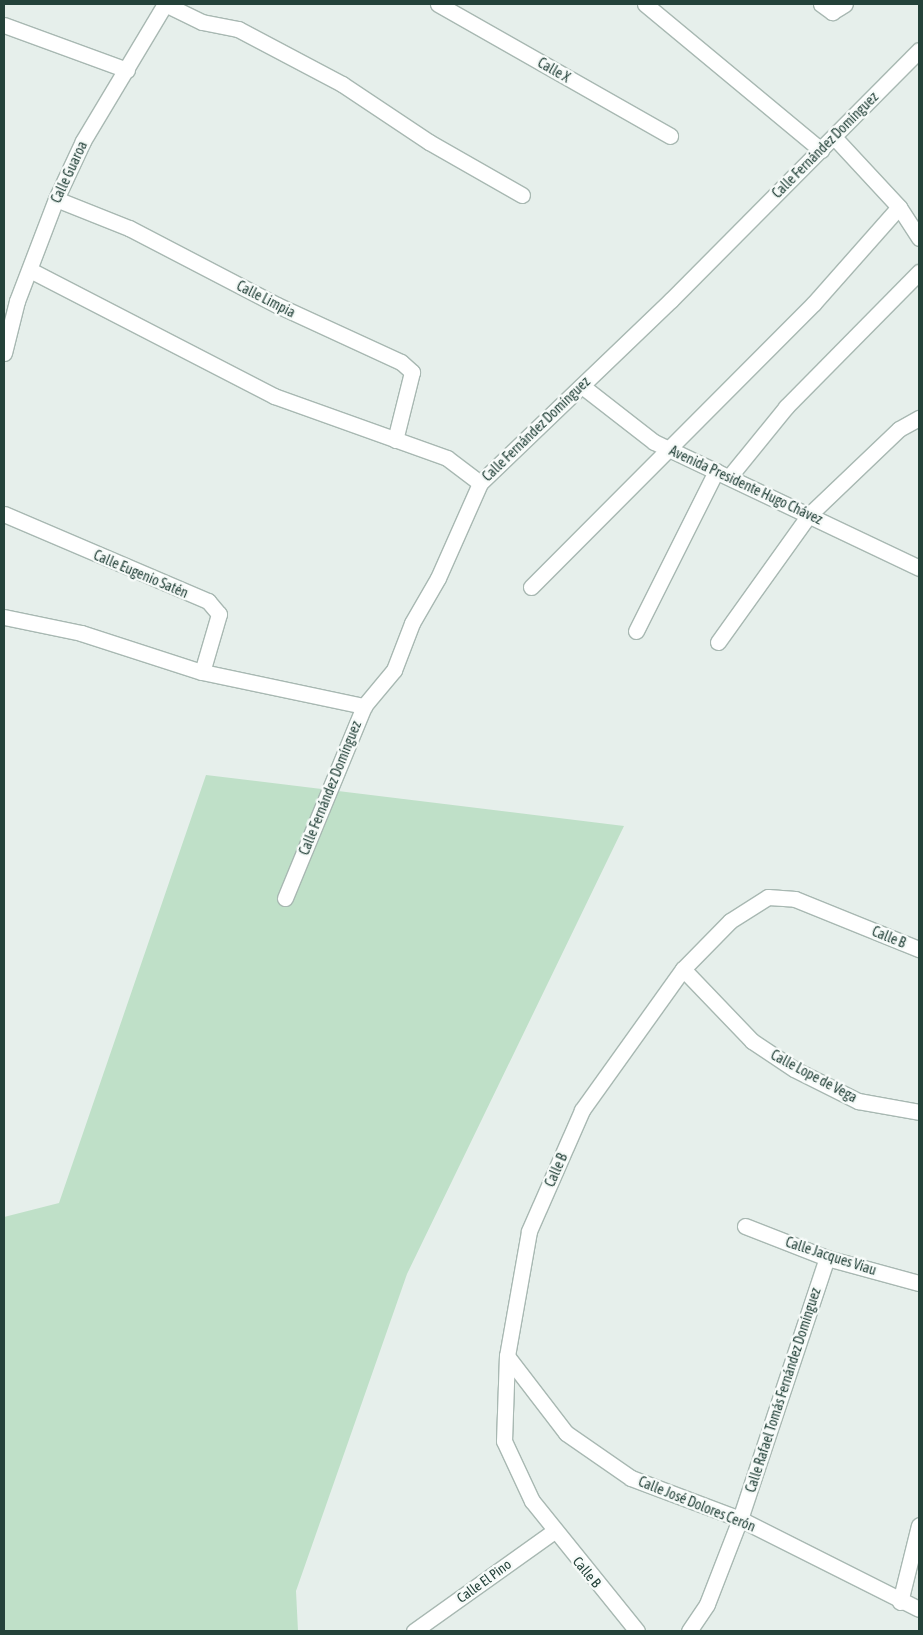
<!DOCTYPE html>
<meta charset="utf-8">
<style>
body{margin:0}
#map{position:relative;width:923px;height:1635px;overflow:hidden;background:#e6efeb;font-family:"Asap Condensed",sans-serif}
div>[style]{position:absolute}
.green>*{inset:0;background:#bfe0c8}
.roads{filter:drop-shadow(1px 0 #a8b8b2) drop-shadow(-1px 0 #a8b8b2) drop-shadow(0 1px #a8b8b2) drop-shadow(0 -1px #a8b8b2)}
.minor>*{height:15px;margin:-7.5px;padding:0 7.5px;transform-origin:7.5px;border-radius:7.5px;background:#fff}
.secondary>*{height:15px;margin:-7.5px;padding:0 7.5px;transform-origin:7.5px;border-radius:7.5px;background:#fff}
span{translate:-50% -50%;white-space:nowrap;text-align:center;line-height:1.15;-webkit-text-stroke:5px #f7fbf9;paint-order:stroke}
.street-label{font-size:14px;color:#24423a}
.frame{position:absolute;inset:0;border:5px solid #24423a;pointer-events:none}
</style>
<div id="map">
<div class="green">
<div style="clip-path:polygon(206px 775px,624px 826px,407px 1274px,296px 1591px,298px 1631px,4px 1631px,4px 1217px,59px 1203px)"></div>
</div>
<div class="roads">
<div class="minor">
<div style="left:165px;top:4px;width:41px;rotate:25.9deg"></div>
<div style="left:202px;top:22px;width:37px;rotate:11deg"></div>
<div style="left:238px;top:29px;width:118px;rotate:27.9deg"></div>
<div style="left:342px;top:84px;width:105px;rotate:33.7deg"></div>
<div style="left:429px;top:142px;width:107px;rotate:29.7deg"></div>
<div style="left:438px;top:4px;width:267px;rotate:29.6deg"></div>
<div style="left:645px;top:4px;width:229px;rotate:39.7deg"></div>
<div style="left:821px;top:4px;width:14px;rotate:36deg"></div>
<div style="left:832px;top:12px;width:15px;rotate:-32deg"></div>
<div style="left:4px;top:25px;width:131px;rotate:20.1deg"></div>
<div style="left:834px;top:137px;width:96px;rotate:47.1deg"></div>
<div style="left:899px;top:207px;width:37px;rotate:57deg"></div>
<div style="left:56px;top:199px;width:79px;rotate:21.7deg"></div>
<div style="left:129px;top:228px;width:167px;rotate:27.5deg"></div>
<div style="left:277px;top:305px;width:136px;rotate:24.7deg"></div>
<div style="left:401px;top:362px;width:15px;rotate:42deg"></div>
<div style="left:412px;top:372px;width:70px;rotate:104deg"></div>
<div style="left:30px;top:270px;width:275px;rotate:27.3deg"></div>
<div style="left:274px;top:396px;width:184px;rotate:19.7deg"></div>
<div style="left:447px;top:458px;width:41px;rotate:37.1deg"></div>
<div style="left:4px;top:353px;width:54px;rotate:-76deg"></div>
<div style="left:17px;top:301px;width:109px;rotate:-69.1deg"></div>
<div style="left:56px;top:199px;width:64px;rotate:-65deg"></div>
<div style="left:83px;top:141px;width:160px;rotate:-59.1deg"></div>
<div style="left:730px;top:476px;width:89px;rotate:-50.9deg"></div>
<div style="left:786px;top:407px;width:190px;rotate:-45.4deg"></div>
<div style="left:4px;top:514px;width:222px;rotate:23.1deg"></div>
<div style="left:208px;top:601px;width:17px;rotate:50deg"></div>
<div style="left:219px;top:614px;width:60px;rotate:106.3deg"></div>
<div style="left:531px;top:587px;width:401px;rotate:-45.1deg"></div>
<div style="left:814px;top:303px;width:128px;rotate:-48.5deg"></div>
<div style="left:4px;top:617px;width:79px;rotate:11.7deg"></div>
<div style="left:81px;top:633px;width:127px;rotate:17.9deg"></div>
<div style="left:202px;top:672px;width:166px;rotate:11.9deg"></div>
<div style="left:636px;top:631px;width:179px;rotate:-63.4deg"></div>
<div style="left:718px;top:642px;width:156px;rotate:-54.4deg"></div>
<div style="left:809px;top:515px;width:124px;rotate:-43.7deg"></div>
<div style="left:899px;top:429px;width:23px;rotate:-29deg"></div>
<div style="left:285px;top:898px;width:208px;rotate:-67.6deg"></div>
<div style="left:364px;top:706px;width:47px;rotate:-50.2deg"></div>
<div style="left:394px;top:670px;width:50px;rotate:-69deg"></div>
<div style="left:412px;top:623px;width:52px;rotate:-60deg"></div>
<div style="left:438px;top:578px;width:104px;rotate:-66.1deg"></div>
<div style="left:480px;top:483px;width:265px;rotate:-43.8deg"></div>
<div style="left:671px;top:300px;width:352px;rotate:-45.2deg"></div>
<div style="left:683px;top:969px;width:100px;rotate:46.2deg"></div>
<div style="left:752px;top:1041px;width:50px;rotate:33.7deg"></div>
<div style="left:794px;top:1069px;width:72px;rotate:26.6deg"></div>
<div style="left:858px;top:1101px;width:62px;rotate:10.2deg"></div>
<div style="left:745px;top:1226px;width:88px;rotate:21.3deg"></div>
<div style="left:827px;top:1258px;width:95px;rotate:15.2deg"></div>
<div style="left:507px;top:1356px;width:97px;rotate:52.5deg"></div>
<div style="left:566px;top:1433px;width:79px;rotate:34.7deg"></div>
<div style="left:631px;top:1478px;width:116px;rotate:20.6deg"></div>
<div style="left:740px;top:1519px;width:200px;rotate:26.7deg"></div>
<div style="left:900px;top:1602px;width:79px;rotate:-76.1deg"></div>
<div style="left:414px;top:1631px;width:172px;rotate:-35.5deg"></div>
<div style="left:637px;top:1631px;width:167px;rotate:-128.9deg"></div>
<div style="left:532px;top:1501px;width:66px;rotate:-115deg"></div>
<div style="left:504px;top:1441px;width:85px;rotate:-88deg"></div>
<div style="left:507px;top:1356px;width:127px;rotate:-80deg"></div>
<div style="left:529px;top:1231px;width:132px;rotate:-66.3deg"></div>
<div style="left:582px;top:1110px;width:173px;rotate:-54.4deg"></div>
<div style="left:683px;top:969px;width:67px;rotate:-45.6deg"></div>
<div style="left:730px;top:921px;width:45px;rotate:-32.3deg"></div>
<div style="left:768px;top:897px;width:27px;rotate:4deg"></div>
<div style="left:795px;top:899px;width:134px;rotate:22deg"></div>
<div style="left:689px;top:1631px;width:32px;rotate:-56deg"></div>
<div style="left:707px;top:1604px;width:91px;rotate:-68.8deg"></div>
<div style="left:740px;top:1519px;width:275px;rotate:-71.6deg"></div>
</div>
<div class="secondary">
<div style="left:582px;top:386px;width:91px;rotate:37.9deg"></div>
<div style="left:654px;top:442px;width:293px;rotate:25.4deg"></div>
</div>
</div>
<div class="street-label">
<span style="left:554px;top:70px;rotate:30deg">Calle X</span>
<span style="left:825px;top:145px;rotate:-45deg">Calle Fernández Domínguez</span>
<span style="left:69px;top:172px;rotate:-65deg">Calle Guaroa</span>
<span style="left:266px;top:299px;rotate:27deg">Calle Limpia</span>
<span style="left:536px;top:429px;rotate:-44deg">Calle Fernández Domínguez</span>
<span style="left:746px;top:485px;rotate:25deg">Avenida Presidente Hugo Chávez</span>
<span style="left:141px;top:574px;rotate:23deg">Calle Eugenio Satén</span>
<span style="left:330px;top:788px;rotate:-68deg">Calle Fernández Domínguez</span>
<span style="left:889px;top:937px;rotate:22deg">Calle B</span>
<span style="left:814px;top:1076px;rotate:28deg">Calle Lope de Vega</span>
<span style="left:556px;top:1170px;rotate:-66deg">Calle B</span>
<span style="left:831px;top:1256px;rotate:18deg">Calle Jacques Viau</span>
<span style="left:783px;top:1390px;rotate:-72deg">Calle Rafael Tomás Fernández Domínguez</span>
<span style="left:697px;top:1504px;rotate:22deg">Calle José Dolores Cerón</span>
<span style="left:587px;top:1572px;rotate:50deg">Calle B</span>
<span style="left:484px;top:1581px;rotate:-36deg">Calle El Pino</span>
</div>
<div class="frame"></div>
</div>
